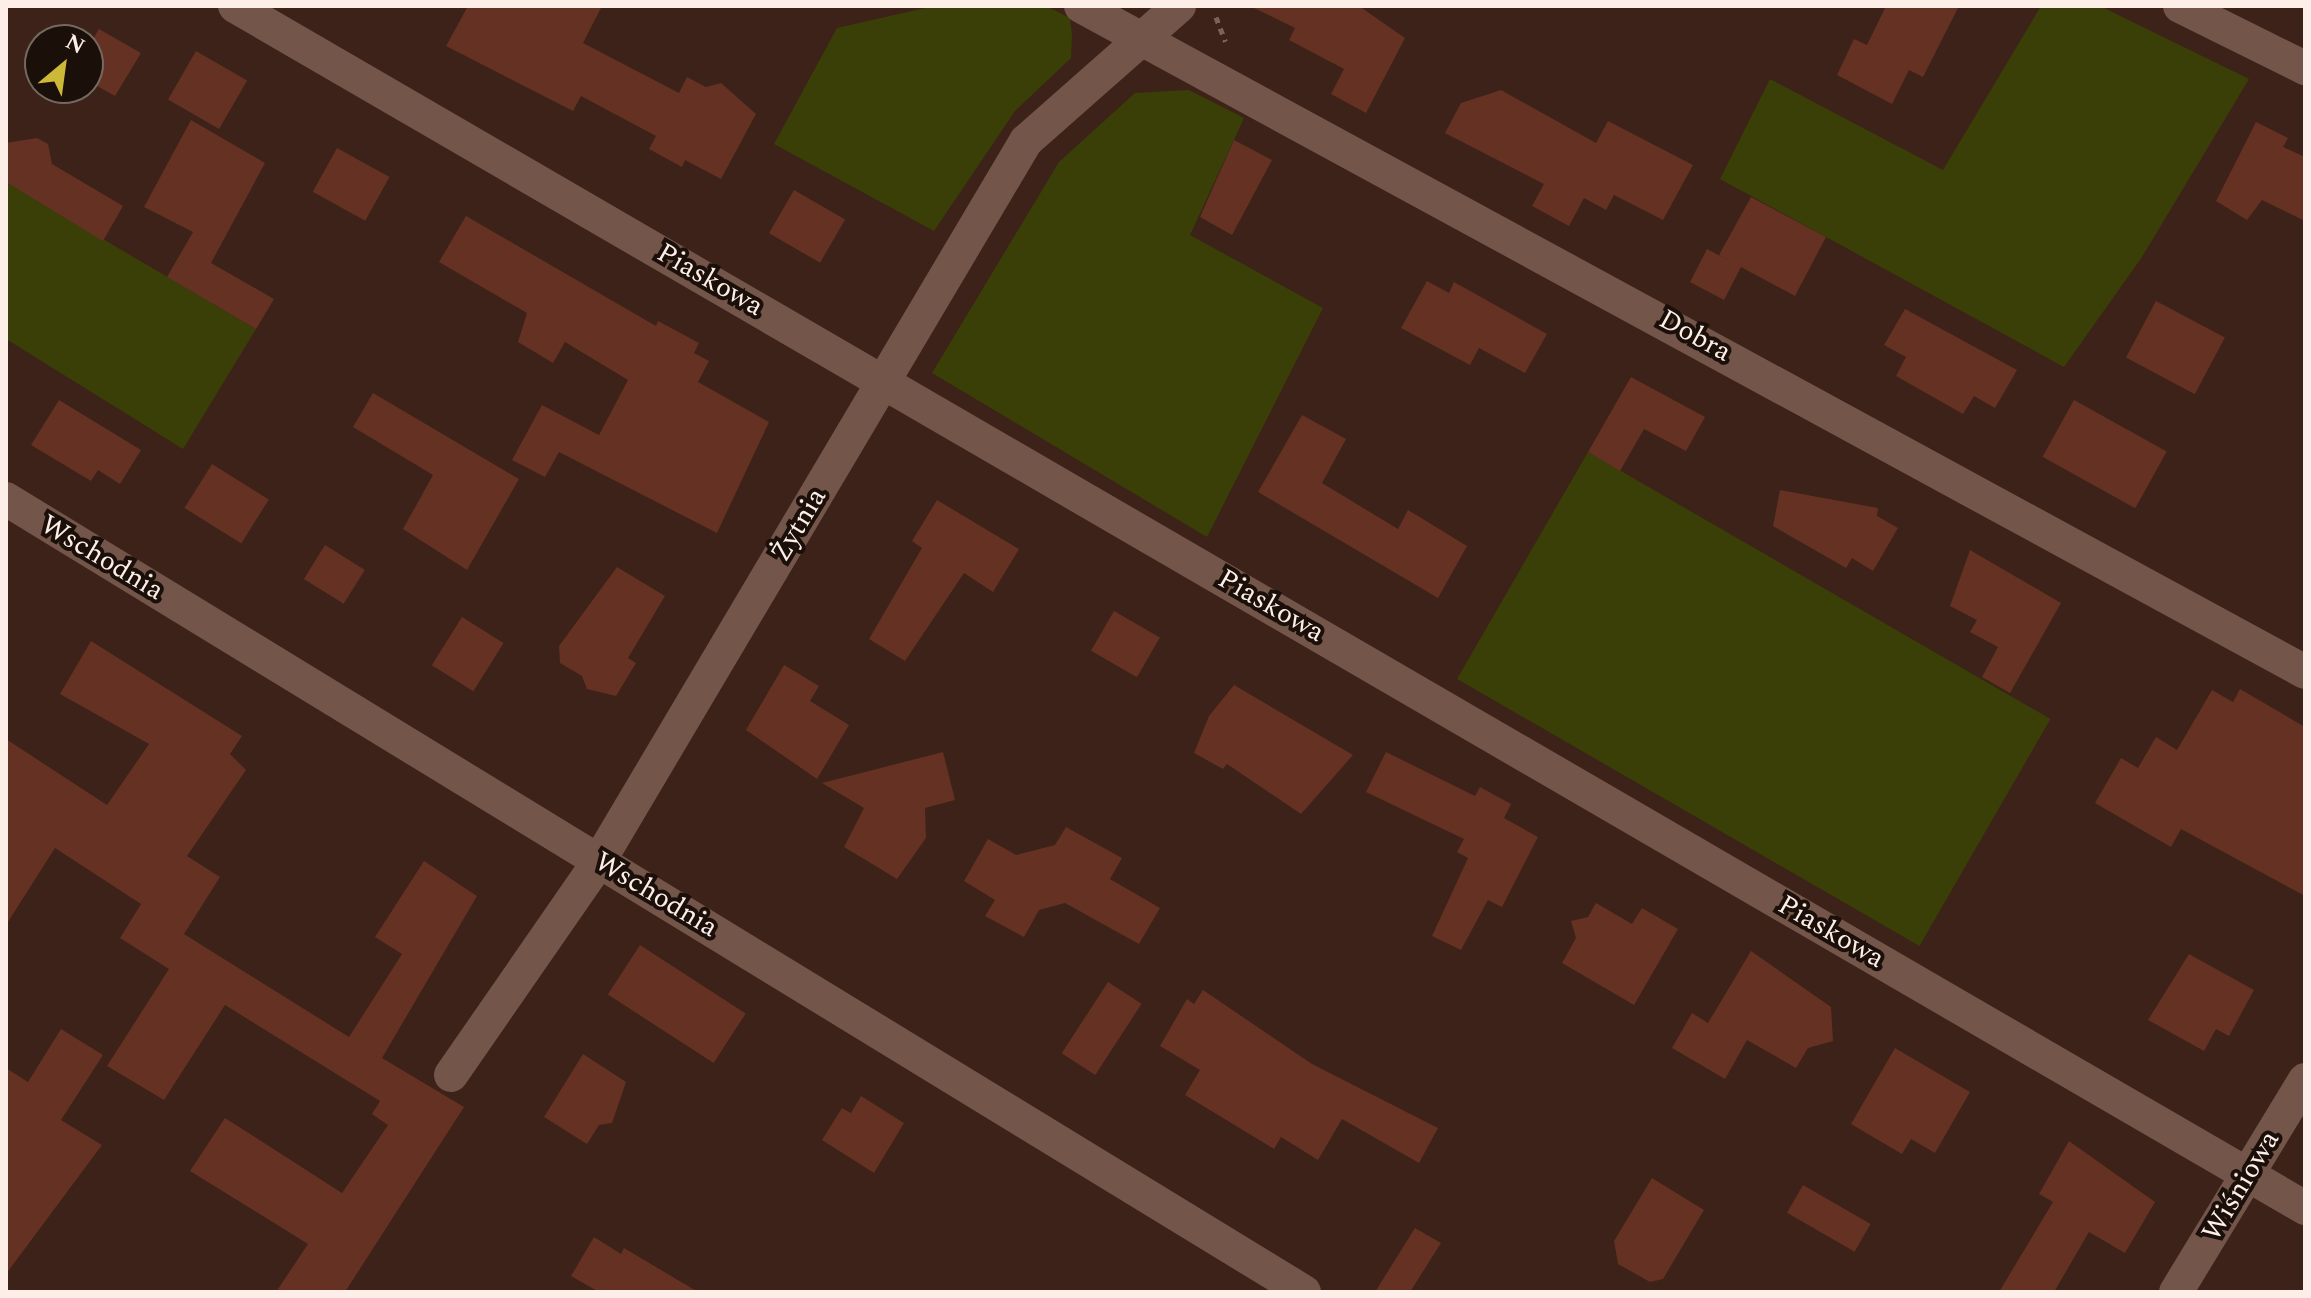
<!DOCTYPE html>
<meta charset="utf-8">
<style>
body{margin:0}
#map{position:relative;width:2311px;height:1298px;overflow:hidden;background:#3c2218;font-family:Spectral,serif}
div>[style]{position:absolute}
.green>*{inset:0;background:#3a3f07;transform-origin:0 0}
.building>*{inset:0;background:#643122;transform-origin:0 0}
.path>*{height:5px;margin-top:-2.5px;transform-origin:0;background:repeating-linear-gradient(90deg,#7a635b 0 6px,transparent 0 12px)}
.minor>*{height:34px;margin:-17px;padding:0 17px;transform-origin:17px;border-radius:17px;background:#73554a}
span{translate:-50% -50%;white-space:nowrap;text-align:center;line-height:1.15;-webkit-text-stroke:8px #1b0f0a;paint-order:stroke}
.street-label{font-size:28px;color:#fdeee8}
.frame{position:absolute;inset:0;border:8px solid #fdeee8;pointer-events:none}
.north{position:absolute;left:24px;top:24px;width:80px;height:80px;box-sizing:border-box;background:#1b0f0a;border:2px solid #756863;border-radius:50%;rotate:29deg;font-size:22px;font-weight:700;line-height:32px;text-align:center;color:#fdeee8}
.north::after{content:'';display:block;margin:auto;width:28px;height:36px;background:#cdb938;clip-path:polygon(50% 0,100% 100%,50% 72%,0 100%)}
</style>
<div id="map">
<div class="green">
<div style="clip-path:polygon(934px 6px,1046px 6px,1070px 18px,1072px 34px,1071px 58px,1015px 111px,934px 231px,774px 144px,837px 28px)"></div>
<div style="clip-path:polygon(2041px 6px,2100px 6px,2249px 79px,2142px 257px,2064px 367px,1720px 179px,1770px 79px,1943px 170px)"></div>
<div style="clip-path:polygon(1189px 90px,1244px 118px,1190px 235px,1323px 308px,1207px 537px,932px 373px,1059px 162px,1135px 93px)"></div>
<div style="clip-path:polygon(6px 182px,256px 329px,183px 449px,6px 339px)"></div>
<div style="left:1588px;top:452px;width:534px;height:262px;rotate:30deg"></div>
</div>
<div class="building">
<div style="clip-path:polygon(468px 6px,602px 6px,583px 43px,679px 93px,687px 77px,706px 87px,721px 83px,756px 114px,721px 179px,685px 160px,682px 167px,649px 149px,656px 136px,581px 96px,573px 111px,446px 46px)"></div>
<div style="clip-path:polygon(1250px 6px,1359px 6px,1405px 38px,1366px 113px,1331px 94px,1344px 69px,1289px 40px,1295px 28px)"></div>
<div style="clip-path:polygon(1886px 6px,1959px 6px,1923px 77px,1909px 70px,1892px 104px,1837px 75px,1854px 39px,1867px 45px)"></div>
<div style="clip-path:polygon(99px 29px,141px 53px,115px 96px,88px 81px,88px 47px)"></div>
<div style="left:196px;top:51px;width:59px;height:56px;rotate:30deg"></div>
<div style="clip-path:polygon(1501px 90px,1596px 143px,1608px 121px,1693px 165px,1663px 220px,1614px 195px,1606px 210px,1584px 198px,1569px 226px,1532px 206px,1544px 184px,1445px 133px,1461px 103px)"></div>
<div style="clip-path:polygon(191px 120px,265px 163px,211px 263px,274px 299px,256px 329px,167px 277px,193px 232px,144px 207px)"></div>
<div style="clip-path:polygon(2256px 122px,2288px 138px,2283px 147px,2305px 157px,2305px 221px,2262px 200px,2247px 220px,2216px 201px)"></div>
<div style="clip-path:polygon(37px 138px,48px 144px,52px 164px,123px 206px,103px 241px,6px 182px,6px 143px)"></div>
<div style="clip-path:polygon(1234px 140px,1272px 160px,1232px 235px,1200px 217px)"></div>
<div style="left:337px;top:148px;width:60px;height:50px;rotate:29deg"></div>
<div style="left:794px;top:190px;width:59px;height:50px;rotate:30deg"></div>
<div style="clip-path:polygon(1751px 197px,1826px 237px,1795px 296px,1741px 267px,1724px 300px,1690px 282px,1707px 249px,1728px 260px,1719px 255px)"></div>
<div style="clip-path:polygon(466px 216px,656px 326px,658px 321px,699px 343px,694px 353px,709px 361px,698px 382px,769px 422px,717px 533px,559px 452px,545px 477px,512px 460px,542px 405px,599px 435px,628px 380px,565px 342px,553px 363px,518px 342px,527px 313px,439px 262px)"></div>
<div style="clip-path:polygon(1427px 281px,1449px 293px,1454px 282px,1547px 334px,1525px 373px,1479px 348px,1470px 365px,1401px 328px)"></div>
<div style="left:2156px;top:301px;width:78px;height:64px;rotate:28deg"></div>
<div style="clip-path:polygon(1905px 309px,2017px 370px,1995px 408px,1974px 396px,1963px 414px,1896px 376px,1906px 357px,1884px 345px)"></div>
<div style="clip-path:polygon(1631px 377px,1705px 417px,1686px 451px,1644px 429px,1620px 471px,1588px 452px)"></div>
<div style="clip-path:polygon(373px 393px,519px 479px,467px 570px,403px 529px,433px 475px,353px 427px)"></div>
<div style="clip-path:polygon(59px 400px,141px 450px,120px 484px,98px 470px,91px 481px,31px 445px)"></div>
<div style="left:2074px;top:400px;width:106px;height:65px;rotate:29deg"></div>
<div style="clip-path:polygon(1302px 415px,1346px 439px,1322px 483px,1398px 529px,1408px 510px,1467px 546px,1438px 598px,1258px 492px)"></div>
<div style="left:212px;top:464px;width:67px;height:52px;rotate:32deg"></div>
<div style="clip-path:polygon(1780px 490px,1878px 508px,1877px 516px,1898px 528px,1873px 571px,1852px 558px,1846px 568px,1773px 526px)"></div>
<div style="clip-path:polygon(937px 500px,1019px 549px,993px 592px,964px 573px,905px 661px,869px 639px,922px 548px,912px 541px)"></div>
<div style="left:325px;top:545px;width:47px;height:40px;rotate:32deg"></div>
<div style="clip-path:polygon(1970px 550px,2061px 603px,2010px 693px,1982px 677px,1998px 647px,1970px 632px,1977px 620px,1950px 606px)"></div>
<div style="clip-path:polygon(617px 567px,665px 596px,628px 658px,636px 663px,616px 696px,587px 689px,582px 676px,560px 663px,559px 646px)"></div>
<div style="left:1114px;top:611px;width:53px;height:46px;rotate:30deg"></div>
<div style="left:462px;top:617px;width:49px;height:57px;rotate:32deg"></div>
<div style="clip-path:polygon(91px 641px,242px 736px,230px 754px,246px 770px,187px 856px,220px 877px,184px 934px,349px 1037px,402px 954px,375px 937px,424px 861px,477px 896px,382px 1058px,464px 1107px,345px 1292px,276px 1292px,308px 1244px,190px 1171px,225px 1118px,342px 1193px,388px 1125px,372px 1114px,380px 1101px,225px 1005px,164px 1100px,107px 1066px,169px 969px,120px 938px,141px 904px,55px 848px,6px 925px,6px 739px,107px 805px,149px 744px,60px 694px)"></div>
<div style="clip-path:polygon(784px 665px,819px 686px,810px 701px,849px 725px,817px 779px,746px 730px)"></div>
<div style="clip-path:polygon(1234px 685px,1353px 755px,1301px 814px,1227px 764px,1223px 769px,1194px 753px,1209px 716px)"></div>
<div style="clip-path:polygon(2240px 689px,2305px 727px,2305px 896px,2181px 829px,2171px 847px,2095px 803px,2121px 758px,2138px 768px,2156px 737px,2177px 750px,2212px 690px,2233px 702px)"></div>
<div style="clip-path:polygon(943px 752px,955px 800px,925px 808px,926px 838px,897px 879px,844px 847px,864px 808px,822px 783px)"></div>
<div style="clip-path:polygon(1386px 752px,1475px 796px,1480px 787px,1511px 804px,1504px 818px,1538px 837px,1502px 907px,1488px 900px,1461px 950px,1432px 936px,1468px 858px,1457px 852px,1464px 839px,1366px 792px)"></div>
<div style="clip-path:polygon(1066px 827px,1122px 858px,1110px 879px,1160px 908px,1139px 944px,1065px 903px,1039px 910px,1024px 937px,985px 916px,995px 900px,964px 881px,988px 839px,1016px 855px,1055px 845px)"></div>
<div style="clip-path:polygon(1596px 903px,1632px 924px,1642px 908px,1678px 929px,1634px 1005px,1562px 963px,1576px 938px,1571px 921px,1588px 917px)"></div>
<div style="left:640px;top:945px;width:126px;height:59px;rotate:33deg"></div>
<div style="clip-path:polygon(1751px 951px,1831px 1007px,1833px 1041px,1808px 1048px,1796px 1068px,1747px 1040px,1725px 1079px,1672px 1048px,1692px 1013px,1708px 1023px)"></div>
<div style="clip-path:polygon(2189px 954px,2254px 990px,2229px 1036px,2216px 1029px,2204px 1051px,2148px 1020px)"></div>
<div style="left:1108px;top:982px;width:40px;height:85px;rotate:33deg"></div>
<div style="clip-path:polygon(1203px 990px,1312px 1064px,1438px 1128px,1419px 1163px,1342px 1119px,1318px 1160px,1281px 1137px,1274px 1149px,1185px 1095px,1200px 1070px,1160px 1046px,1187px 999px,1194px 1004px)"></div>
<div style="clip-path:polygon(61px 1029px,103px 1055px,61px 1120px,102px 1145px,6px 1274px,6px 1068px,28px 1082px)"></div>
<div style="clip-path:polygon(1895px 1048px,1970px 1092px,1935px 1153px,1911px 1139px,1902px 1154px,1851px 1124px)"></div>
<div style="clip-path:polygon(583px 1054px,626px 1082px,612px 1123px,599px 1125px,587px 1144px,544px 1117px)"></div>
<div style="clip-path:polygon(861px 1096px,904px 1123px,874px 1173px,822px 1140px,842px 1108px,851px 1113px)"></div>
<div style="clip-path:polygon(2069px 1141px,2155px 1202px,2125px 1253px,2089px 1232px,2054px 1292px,1999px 1292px,2053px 1202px,2039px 1194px)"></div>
<div style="clip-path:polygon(1652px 1178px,1704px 1210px,1663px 1279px,1650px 1282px,1618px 1264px,1614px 1241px)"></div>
<div style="left:1803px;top:1185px;width:78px;height:32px;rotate:30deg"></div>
<div style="clip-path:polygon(1415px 1228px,1441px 1243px,1410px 1292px,1375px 1292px)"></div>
<div style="clip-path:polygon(594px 1237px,621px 1254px,624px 1248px,698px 1292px,599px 1292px,571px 1276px)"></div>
</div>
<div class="path">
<div style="left:1216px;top:17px;width:26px;rotate:69deg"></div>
</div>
<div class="minor">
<div style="left:235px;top:6px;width:2394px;rotate:30.14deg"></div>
<div style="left:1081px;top:6px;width:1393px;rotate:28.55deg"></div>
<div style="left:2180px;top:6px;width:140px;rotate:26.4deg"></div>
<div style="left:6px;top:499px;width:1521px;rotate:31.42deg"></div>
<div style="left:451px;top:1075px;width:260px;rotate:-55.3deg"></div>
<div style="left:599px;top:861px;width:837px;rotate:-59.33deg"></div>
<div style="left:1026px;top:141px;width:204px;rotate:-41.4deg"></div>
<div style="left:2176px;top:1292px;width:248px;rotate:-58.7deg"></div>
</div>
<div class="street-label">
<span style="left:710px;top:280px;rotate:30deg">Piaskowa</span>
<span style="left:1695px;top:336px;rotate:29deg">Dobra</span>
<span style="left:799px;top:525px;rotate:-59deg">Żytnia</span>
<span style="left:102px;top:558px;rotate:31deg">Wschodnia</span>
<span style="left:1271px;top:606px;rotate:30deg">Piaskowa</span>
<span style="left:656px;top:895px;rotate:31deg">Wschodnia</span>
<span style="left:1831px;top:932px;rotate:30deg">Piaskowa</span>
<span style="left:2241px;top:1186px;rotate:-59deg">Wiśniowa</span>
</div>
<div class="frame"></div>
<div class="north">N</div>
</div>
